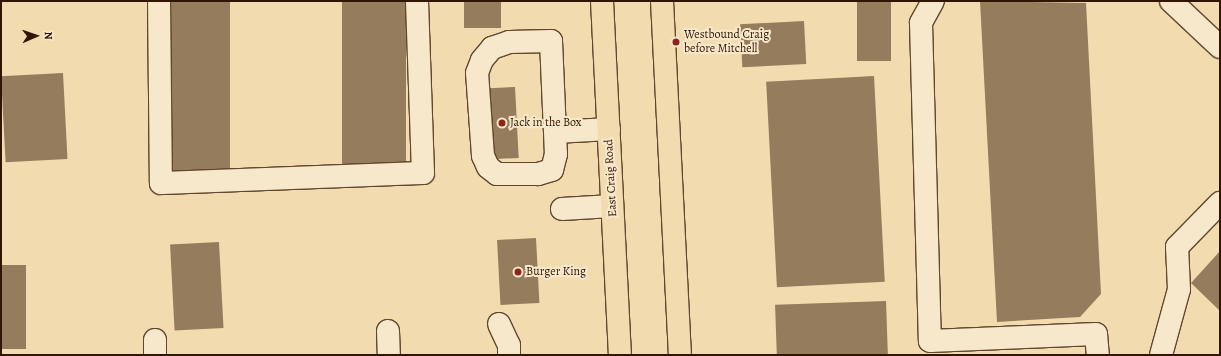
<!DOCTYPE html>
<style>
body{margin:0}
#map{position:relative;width:1221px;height:356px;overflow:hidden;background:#f2dcaf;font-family:Alegreya,serif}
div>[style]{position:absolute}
.building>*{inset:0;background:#957c5c;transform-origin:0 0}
.roads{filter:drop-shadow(1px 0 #61472e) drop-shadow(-1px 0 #61472e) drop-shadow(0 1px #61472e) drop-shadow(0 -1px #61472e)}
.minor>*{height:22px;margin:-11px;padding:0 11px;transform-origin:11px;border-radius:11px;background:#f7e8cb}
.major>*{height:22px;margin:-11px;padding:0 11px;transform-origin:11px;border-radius:11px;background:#f2dcaf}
.dots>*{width:11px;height:11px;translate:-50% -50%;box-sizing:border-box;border:2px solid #f7e8cb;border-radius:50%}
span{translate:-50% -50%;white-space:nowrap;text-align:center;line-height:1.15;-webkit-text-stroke:4px #f7e8cb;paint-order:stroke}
.poi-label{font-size:12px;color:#311503}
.left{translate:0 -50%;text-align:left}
.street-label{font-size:12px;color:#311503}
.frame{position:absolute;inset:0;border:2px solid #311503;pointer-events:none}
.north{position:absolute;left:16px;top:16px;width:40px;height:40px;-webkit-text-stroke:3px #f7e8cb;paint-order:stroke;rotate:88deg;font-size:11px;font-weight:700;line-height:16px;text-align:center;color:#311503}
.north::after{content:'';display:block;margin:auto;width:14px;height:18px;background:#311503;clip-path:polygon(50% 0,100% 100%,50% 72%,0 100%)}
</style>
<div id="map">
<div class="building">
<div style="left:167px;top:1px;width:63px;height:176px"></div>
<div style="left:342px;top:1px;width:64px;height:167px"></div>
<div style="left:464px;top:1px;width:37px;height:27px"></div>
<div style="left:857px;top:1px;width:34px;height:60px"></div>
<div style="clip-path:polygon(980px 1px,1086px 3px,1101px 294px,1080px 317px,997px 322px)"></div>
<div style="left:804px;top:21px;width:43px;height:64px;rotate:87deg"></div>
<div style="left:63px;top:73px;width:86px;height:62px;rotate:87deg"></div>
<div style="left:874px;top:76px;width:206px;height:108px;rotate:87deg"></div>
<div style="left:515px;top:87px;width:71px;height:31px;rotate:87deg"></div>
<div style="left:536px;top:238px;width:65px;height:39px;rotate:87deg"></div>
<div style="left:219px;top:242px;width:86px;height:49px;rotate:87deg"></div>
<div style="clip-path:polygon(1220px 251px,1220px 311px,1191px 283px)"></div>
<div style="left:1px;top:265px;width:25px;height:84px"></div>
<div style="left:886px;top:301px;width:54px;height:111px;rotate:88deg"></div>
</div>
<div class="roads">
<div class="minor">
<div style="left:159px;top:1px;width:182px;rotate:89.4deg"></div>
<div style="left:161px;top:183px;width:262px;rotate:-2.2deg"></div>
<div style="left:423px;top:173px;width:172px;rotate:-92deg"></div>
<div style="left:933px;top:1px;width:25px;rotate:119deg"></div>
<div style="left:921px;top:23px;width:318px;rotate:88.4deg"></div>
<div style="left:930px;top:341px;width:166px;rotate:-2.4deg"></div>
<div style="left:1096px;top:334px;width:21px;rotate:85deg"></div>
<div style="left:1171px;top:1px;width:67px;rotate:43.2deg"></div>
<div style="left:551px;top:41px;width:113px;rotate:87.5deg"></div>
<div style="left:556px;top:154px;width:16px;rotate:104deg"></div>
<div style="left:552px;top:170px;width:15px;rotate:164deg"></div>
<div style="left:538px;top:174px;width:41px;rotate:180deg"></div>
<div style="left:497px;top:174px;width:11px;rotate:-142deg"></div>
<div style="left:488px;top:167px;width:12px;rotate:-114deg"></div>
<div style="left:483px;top:156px;width:83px;rotate:-94.1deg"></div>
<div style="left:477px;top:73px;width:14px;rotate:-69deg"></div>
<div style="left:482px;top:60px;width:16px;rotate:-50deg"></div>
<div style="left:492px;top:48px;width:18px;rotate:-19deg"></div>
<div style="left:509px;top:42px;width:42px;rotate:-1.4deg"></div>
<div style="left:556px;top:132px;width:53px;rotate:-3.2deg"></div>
<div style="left:562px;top:209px;width:50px;rotate:-3.4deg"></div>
<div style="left:499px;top:324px;width:23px;rotate:65deg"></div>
<div style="left:509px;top:345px;width:10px;rotate:90deg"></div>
<div style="left:388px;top:331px;width:24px;rotate:88deg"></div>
<div style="left:155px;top:340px;width:15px;rotate:90deg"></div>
<div style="left:1161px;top:355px;width:68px;rotate:-74.7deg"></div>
<div style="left:1179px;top:289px;width:42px;rotate:-92.7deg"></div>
<div style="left:1177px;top:247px;width:62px;rotate:-45.7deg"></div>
</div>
<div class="major">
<div style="left:602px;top:1px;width:354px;rotate:87.1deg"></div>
<div style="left:662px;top:1px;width:354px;rotate:87.1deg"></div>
</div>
</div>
<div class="dots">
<div style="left:676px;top:42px;background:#8f2418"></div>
<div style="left:502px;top:123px;background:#8f2418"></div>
<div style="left:518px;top:272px;background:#8f2418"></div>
</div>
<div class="poi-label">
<span class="left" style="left:684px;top:42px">Westbound Craig<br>before Mitchell</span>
<span class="left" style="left:510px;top:123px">Jack in the Box</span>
<span class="left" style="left:526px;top:272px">Burger King</span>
</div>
<div class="street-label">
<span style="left:611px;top:178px;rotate:-93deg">East Craig Road</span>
</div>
<div class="frame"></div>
<div class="north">N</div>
</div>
